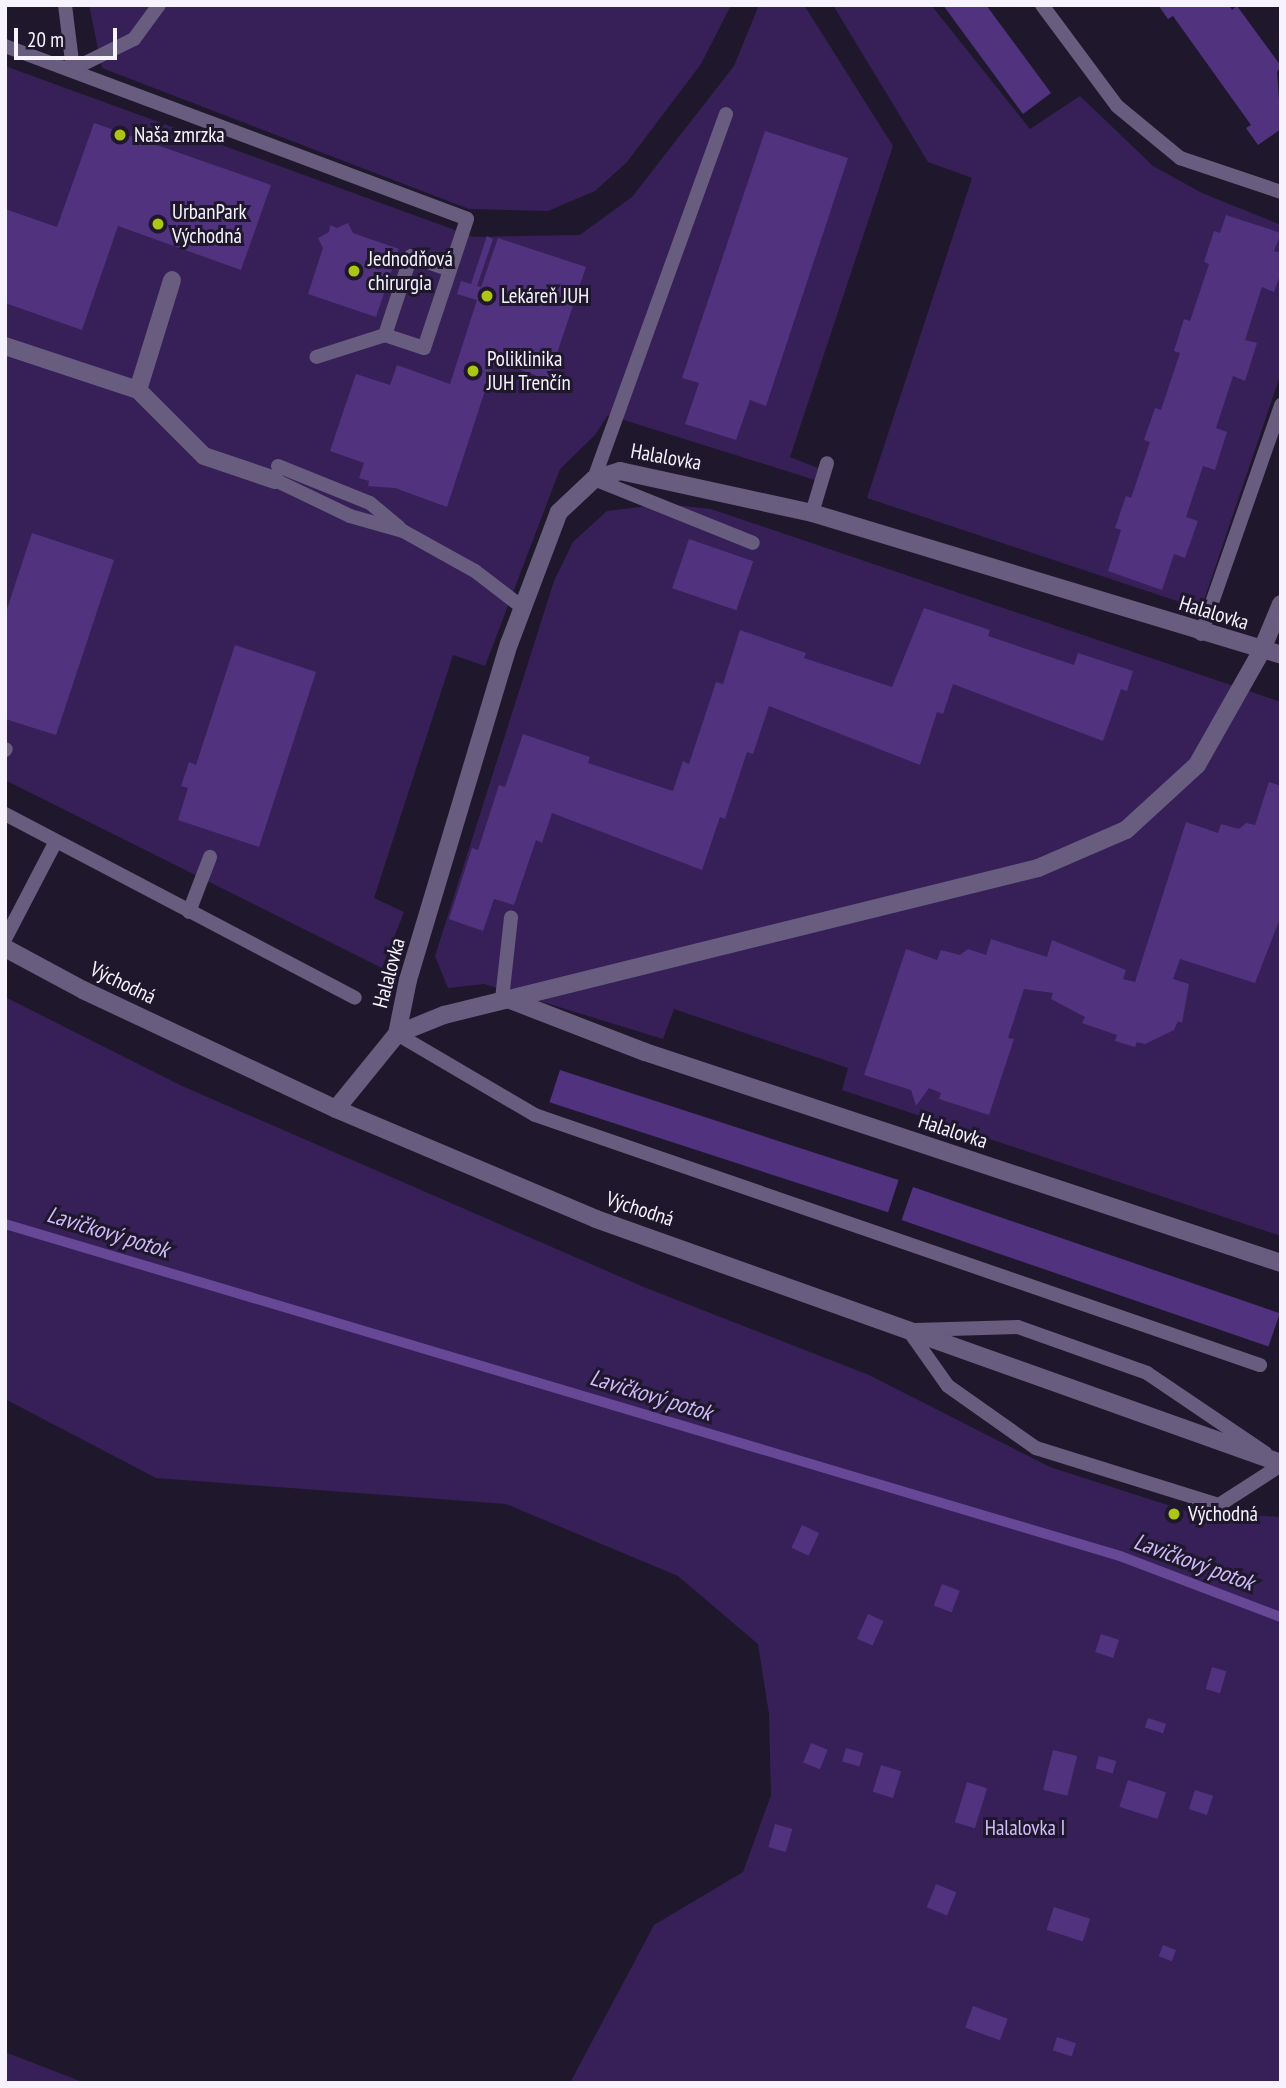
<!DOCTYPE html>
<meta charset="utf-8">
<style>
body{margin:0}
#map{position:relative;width:1286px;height:2088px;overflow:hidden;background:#1f182c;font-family:"PT Sans Narrow",sans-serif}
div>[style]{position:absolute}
.green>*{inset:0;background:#362057}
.stream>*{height:10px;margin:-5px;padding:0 5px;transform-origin:5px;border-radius:5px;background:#664897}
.building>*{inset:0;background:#51327f;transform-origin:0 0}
.lane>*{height:14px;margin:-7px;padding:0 7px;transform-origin:7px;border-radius:7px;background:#685c7f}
.street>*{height:18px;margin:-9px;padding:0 9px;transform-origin:9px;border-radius:9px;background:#685c7f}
.dots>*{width:19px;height:19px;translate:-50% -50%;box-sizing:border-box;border:4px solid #1f182c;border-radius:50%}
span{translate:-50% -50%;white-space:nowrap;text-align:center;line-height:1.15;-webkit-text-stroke:6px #1f182c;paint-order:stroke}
.poi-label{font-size:21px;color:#f6f3fe}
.left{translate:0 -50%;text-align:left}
.street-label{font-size:21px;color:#f6f3fe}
.park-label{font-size:21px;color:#d1bcfe}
.water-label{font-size:23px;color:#cfbafc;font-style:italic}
.frame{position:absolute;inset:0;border:7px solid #f6f3fe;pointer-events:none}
.scale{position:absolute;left:14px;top:28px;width:103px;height:32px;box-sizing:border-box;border:4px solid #f6f3fe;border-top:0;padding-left:9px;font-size:21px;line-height:24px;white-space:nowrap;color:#f6f3fe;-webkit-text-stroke:5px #1f182c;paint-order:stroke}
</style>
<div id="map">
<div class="green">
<div style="clip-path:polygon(89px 5px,731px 5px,701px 64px,627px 162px,595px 191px,548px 211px,469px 209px,102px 68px)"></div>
<div style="clip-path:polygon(759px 5px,804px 5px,893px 146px,790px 457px,818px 468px,815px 480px,608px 415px,595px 435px,560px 469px,485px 666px,453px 655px,374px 898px,404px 912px,382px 968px,5px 780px,5px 66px,474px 237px,580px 235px,632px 197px,734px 66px)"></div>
<div style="clip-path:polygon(833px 5px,931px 5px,1030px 129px,1080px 96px,1153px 166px,1202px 193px,1281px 225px,1281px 373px,1201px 609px,867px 498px,972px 178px,928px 162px)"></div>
<div style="clip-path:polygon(665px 504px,711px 509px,1281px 702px,1281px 1236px,842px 1090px,848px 1068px,674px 1009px,663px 1039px,484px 984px,448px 988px,435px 956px,554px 581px,573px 542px,607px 511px)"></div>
<div style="clip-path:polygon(5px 997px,182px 1086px,646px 1288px,869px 1375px,1050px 1467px,1186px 1511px,1281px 1517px,1281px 2083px,570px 2083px,654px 1925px,743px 1872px,771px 1795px,769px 1714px,758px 1644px,678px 1576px,506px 1504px,156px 1478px,5px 1399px)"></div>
<div style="clip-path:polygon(5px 2052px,85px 2083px,5px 2083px)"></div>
</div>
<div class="stream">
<div style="left:5px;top:1224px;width:1163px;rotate:16.58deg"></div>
<div style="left:1120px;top:1556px;width:172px;rotate:20.8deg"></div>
</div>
<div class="building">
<div style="clip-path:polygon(943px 5px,986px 5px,1051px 93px,1023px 114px)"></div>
<div style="clip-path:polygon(1158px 5px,1229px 5px,1232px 10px,1237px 6px,1281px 66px,1277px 72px,1281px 129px,1258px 145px,1246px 128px,1251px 125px,1173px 16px,1168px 19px)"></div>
<div style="clip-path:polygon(94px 123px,271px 185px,241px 270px,118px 226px,82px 330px,5px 303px,5px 209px,57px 227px)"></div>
<div style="clip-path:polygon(765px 131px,848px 158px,766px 406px,750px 400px,736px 440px,685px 424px,699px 383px,682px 378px)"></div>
<div style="clip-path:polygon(1226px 215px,1281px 233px,1274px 251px,1281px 253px,1281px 272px,1274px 292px,1262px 287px,1245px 340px,1257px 343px,1245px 381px,1233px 376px,1216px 428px,1227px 432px,1215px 470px,1203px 466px,1186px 517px,1198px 521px,1185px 558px,1174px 554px,1162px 590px,1108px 571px,1121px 530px,1115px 528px,1126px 496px,1131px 498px,1150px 442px,1144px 440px,1155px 408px,1161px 410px,1180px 353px,1174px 351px,1184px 319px,1190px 321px,1209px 264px,1204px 262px,1214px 231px,1220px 233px)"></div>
<div style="clip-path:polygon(348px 223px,353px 233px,399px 249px,376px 317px,308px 294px,323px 248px,318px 238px,329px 232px,330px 225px,337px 228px)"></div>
<div style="clip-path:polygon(487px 236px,493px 239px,477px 286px,481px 287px,498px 238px,586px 267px,548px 380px,495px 360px,447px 507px,395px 488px,368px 486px,369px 481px,359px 478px,364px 463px,330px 451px,356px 374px,390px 385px,397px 365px,450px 384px,477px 300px,457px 294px,461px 281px,471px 284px)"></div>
<div style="clip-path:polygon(32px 533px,114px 560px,56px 735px,5px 719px,5px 615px)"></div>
<div style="left:689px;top:539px;width:68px;height:52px;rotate:19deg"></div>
<div style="clip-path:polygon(924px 608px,990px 630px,988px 636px,1074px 665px,1078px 653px,1133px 671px,1127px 691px,1121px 689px,1103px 741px,953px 684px,943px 714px,937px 712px,920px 765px,769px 706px,753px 754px,747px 752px,725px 819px,720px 817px,702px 870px,552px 813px,542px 843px,536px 840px,514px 905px,494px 899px,483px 931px,449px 919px,472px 848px,478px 850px,499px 785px,505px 787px,523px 734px,590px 757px,588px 763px,673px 791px,683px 761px,689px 764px,716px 682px,723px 684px,740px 630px,806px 653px,804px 658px,892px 687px)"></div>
<div style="clip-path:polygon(235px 645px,316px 672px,259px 847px,178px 820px,188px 788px,181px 786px,189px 762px,196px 765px)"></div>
<div style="clip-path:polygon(1269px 782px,1281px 786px,1281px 916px,1255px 983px,1180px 959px,1173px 979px,1189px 984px,1182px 1023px,1178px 1021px,1174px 1030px,1145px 1044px,1137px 1042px,1135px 1047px,1115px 1041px,1117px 1035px,1082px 1023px,1085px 1017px,1051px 999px,1053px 993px,1024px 989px,1008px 1038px,1014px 1039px,989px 1115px,939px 1099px,941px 1093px,929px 1088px,916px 1106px,911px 1090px,864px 1075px,906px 949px,937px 960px,941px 950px,960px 955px,968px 949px,986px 955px,991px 939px,1047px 957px,1052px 940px,1126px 970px,1123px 979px,1135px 982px,1186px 822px,1218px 833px,1221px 824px,1239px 829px,1246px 823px,1255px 825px)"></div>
<div style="left:560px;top:1070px;width:356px;height:34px;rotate:18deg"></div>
<div style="left:913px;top:1187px;width:388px;height:35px;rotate:19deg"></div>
<div style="left:802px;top:1525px;width:19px;height:25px;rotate:25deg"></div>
<div style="left:942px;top:1584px;width:19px;height:23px;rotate:21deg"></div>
<div style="left:868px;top:1614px;width:17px;height:27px;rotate:24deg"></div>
<div style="left:1101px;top:1634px;width:19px;height:19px;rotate:18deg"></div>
<div style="left:1212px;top:1667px;width:15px;height:23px;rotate:16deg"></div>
<div style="left:1148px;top:1718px;width:19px;height:10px;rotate:18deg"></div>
<div style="left:811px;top:1743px;width:18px;height:21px;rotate:22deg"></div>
<div style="left:846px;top:1748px;width:18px;height:14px;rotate:16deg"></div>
<div style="left:1053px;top:1750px;width:25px;height:41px;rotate:14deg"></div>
<div style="left:1099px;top:1756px;width:18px;height:13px;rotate:16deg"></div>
<div style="left:881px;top:1765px;width:21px;height:28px;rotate:17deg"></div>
<div style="left:1128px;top:1780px;width:40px;height:28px;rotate:18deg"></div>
<div style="left:967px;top:1782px;width:21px;height:42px;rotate:17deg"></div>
<div style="left:1195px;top:1790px;width:19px;height:20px;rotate:18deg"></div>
<div style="left:775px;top:1824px;width:18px;height:24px;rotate:16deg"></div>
<div style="left:936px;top:1884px;width:22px;height:25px;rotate:22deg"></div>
<div style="left:1054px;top:1907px;width:38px;height:24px;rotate:18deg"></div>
<div style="left:1163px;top:1945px;width:14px;height:12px;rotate:21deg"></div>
<div style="left:973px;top:2006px;width:37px;height:23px;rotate:20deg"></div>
<div style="left:1057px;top:2037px;width:20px;height:14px;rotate:18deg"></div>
</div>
<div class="lane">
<div style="left:65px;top:5px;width:64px;rotate:82.9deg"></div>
<div style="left:1042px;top:5px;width:126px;rotate:53.4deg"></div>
<div style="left:1117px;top:106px;width:82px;rotate:39.5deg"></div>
<div style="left:1180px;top:158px;width:107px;rotate:18.6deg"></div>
<div style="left:5px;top:46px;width:493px;rotate:20.5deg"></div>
<div style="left:467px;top:219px;width:136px;rotate:108.4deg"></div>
<div style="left:424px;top:348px;width:41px;rotate:-161.6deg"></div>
<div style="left:385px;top:335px;width:72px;rotate:162.3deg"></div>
<div style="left:73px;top:69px;width:68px;rotate:-26.2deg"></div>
<div style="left:134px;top:39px;width:42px;rotate:-53.7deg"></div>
<div style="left:726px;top:114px;width:388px;rotate:109.9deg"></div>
<div style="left:594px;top:479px;width:171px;rotate:21.9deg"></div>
<div style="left:385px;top:335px;width:83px;rotate:-71.8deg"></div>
<div style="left:411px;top:256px;width:41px;rotate:19.7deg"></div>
<div style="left:278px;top:466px;width:99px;rotate:21.9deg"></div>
<div style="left:370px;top:503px;width:38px;rotate:40deg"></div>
<div style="left:275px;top:480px;width:83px;rotate:25.6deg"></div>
<div style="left:350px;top:516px;width:55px;rotate:15.8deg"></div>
<div style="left:403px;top:531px;width:82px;rotate:29.1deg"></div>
<div style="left:475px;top:571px;width:59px;rotate:37.5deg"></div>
<div style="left:812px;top:513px;width:52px;rotate:-73.3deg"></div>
<div style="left:1201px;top:634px;width:243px;rotate:-70.7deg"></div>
<div style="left:5px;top:750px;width:1px;rotate:-45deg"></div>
<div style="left:5px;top:814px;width:395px;rotate:27.7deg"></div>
<div style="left:189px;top:912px;width:59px;rotate:-69.1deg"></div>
<div style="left:5px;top:939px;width:110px;rotate:-62.5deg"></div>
<div style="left:502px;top:999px;width:82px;rotate:-83.7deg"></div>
<div style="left:397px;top:1034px;width:160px;rotate:30.4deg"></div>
<div style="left:535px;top:1115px;width:767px;rotate:19.03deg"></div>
<div style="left:915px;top:1330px;width:103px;rotate:-1.7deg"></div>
<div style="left:1018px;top:1327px;width:137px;rotate:19.6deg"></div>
<div style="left:1147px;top:1373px;width:143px;rotate:34.1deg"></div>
<div style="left:909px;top:1331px;width:67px;rotate:54.7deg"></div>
<div style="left:948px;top:1386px;width:108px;rotate:35.2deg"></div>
<div style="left:1036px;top:1448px;width:192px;rotate:17.3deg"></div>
<div style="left:1219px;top:1505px;width:74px;rotate:-32.8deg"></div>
</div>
<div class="street">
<div style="left:5px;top:346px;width:140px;rotate:18.3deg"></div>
<div style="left:138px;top:390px;width:93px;rotate:45deg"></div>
<div style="left:204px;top:456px;width:75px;rotate:18.7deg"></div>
<div style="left:138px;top:390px;width:115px;rotate:-72.8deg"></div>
<div style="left:5px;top:948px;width:89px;rotate:28.3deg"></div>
<div style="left:83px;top:990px;width:280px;rotate:25.2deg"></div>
<div style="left:336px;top:1109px;width:282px;rotate:22.9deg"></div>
<div style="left:596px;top:1219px;width:727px;rotate:19.61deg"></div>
<div style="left:505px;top:998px;width:150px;rotate:21.1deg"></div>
<div style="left:645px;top:1052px;width:670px;rotate:18.35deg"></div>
<div style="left:397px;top:1034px;width:55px;rotate:-78.5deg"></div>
<div style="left:408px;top:980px;width:351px;rotate:-73.3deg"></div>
<div style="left:509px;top:644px;width:141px;rotate:-69.3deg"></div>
<div style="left:559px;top:512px;width:48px;rotate:-43.3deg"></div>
<div style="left:594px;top:479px;width:27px;rotate:-17deg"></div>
<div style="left:620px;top:471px;width:197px;rotate:12.3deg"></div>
<div style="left:812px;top:513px;width:490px;rotate:16.8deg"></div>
<div style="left:336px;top:1109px;width:97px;rotate:-50.9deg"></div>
<div style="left:397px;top:1034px;width:51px;rotate:-22deg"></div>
<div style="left:444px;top:1015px;width:612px;rotate:-13.9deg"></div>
<div style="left:1038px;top:868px;width:96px;rotate:-23.4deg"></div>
<div style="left:1126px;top:830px;width:96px;rotate:-42.5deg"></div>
<div style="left:1197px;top:765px;width:130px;rotate:-60.5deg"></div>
<div style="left:1261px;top:652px;width:52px;rotate:-67.4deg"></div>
</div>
<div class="dots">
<div style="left:120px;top:135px;background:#acc612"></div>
<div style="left:158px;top:224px;background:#acc612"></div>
<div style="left:354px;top:271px;background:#acc612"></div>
<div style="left:487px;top:296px;background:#acc612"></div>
<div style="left:473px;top:371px;background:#acc612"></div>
<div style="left:1174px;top:1514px;background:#acc612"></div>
</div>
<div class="poi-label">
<span class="left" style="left:134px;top:135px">Naša zmrzka</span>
<span class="left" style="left:172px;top:224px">UrbanPark<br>Východná</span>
<span class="left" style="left:368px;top:271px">Jednodňová<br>chirurgia</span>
<span class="left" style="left:501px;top:296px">Lekáreň JUH</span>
<span class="left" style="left:487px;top:371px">Poliklinika<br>JUH Trenčín</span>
<span class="left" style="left:1188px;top:1514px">Východná</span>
</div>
<div class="street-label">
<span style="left:666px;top:457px;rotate:10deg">Halalovka</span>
<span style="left:1214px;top:613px;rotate:17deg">Halalovka</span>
<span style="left:389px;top:973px;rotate:-75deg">Halalovka</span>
<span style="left:123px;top:983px;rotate:26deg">Východná</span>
<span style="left:953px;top:1131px;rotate:18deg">Halalovka</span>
<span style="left:640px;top:1209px;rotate:18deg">Východná</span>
</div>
<div class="park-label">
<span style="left:1025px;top:1828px">Halalovka I</span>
</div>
<div class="water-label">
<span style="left:108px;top:1232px;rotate:17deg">Lavičkový potok</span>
<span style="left:651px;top:1395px;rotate:17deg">Lavičkový potok</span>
<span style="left:1194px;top:1562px;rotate:20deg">Lavičkový potok</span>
</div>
<div class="frame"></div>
<div class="scale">20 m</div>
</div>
